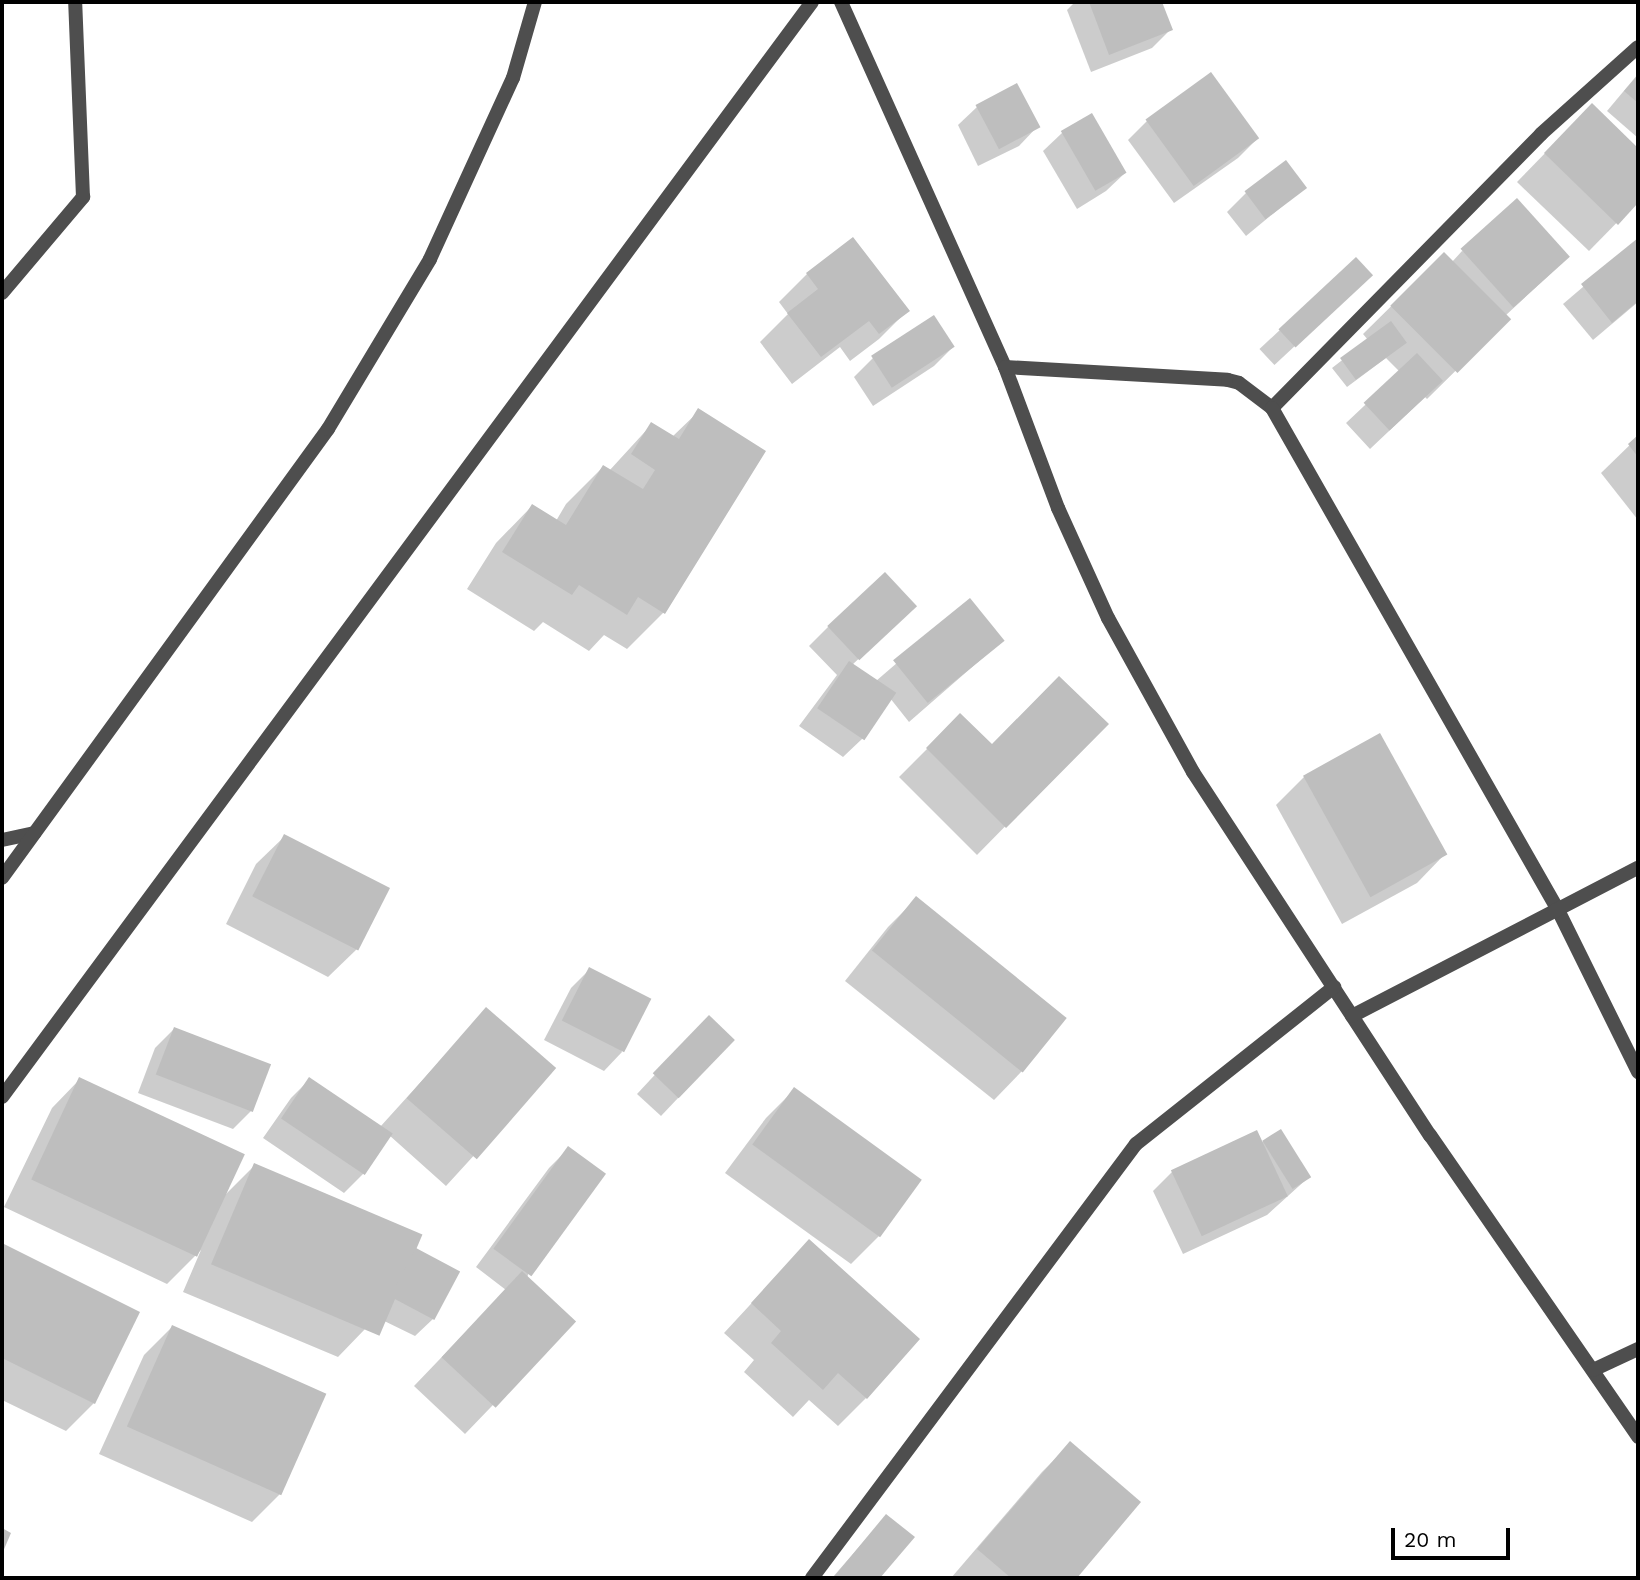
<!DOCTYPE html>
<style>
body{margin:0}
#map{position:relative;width:1640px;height:1580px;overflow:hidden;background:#fff;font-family:"Work Sans",sans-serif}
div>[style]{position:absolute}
.shadow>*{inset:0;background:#0003;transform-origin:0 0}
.building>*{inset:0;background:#bebebe;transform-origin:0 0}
.lane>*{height:14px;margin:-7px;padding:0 7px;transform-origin:7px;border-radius:7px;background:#4e4e4e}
.street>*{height:14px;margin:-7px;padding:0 7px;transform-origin:7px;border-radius:7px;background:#4e4e4e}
span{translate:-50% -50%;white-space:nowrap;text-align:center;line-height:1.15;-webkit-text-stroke:5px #fff;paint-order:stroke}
.frame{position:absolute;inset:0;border:4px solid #000;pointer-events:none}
.scale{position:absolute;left:1391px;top:1528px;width:119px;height:32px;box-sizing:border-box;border:4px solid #000;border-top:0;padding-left:9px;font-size:21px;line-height:24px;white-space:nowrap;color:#000;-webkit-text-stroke:5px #fff;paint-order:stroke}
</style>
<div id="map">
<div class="shadow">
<div style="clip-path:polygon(1075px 2px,1160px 2px,1171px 29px,1152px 48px,1091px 72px,1067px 10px)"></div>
<div style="clip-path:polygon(1638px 74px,1638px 138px,1607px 111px)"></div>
<div style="clip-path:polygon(1592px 105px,1638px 150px,1638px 201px,1589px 251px,1517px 182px)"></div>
<div style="clip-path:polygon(977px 107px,1037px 127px,1019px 146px,978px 166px,958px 125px)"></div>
<div style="clip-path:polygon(1092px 115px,1125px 173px,1106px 191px,1077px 209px,1043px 151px,1062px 133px)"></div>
<div style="clip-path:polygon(1147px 121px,1257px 139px,1238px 158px,1174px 203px,1128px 140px)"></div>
<div style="clip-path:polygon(1304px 188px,1246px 236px,1227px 212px,1246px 193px)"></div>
<div style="clip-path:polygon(853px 239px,907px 311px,879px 339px,850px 361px,840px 347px,792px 384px,760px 342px,788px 314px,779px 302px,807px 274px)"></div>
<div style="clip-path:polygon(1638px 240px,1638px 302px,1593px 340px,1563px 304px)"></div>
<div style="clip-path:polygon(1462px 251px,1549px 275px,1505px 316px,1508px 319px,1427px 399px,1425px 397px,1370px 449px,1346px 423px,1400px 372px,1386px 358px,1347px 387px,1332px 368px,1368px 340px,1363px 334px,1444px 254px,1452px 262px)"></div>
<div style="left:1356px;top:259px;width:22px;height:132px;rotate:47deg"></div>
<div style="clip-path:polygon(934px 318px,953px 347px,934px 366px,873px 406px,854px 377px,873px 358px)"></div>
<div style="clip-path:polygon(699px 411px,664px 612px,627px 649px,604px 635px,589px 651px,543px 622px,534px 631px,467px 589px,496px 543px,532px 506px,556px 521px,566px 504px,603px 467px,609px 471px,652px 424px,672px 437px)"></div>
<div style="clip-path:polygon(1638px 437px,1638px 520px,1601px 473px)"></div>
<div style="clip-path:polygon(969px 601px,1002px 641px,909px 722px,890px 698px,862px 739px,843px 757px,799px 726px,837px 675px,809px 646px,828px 627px,896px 624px,852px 665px,876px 681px)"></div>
<div style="clip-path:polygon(960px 716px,991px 747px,1106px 724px,977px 855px,899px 777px)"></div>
<div style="clip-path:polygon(1304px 777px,1445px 854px,1417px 883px,1342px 924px,1276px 805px)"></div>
<div style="clip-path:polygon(285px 836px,357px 949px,328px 977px,226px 924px,256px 864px)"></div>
<div style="clip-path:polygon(917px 898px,1022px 1071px,994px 1100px,845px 981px,888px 927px)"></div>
<div style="clip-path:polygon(590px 969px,622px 1052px,604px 1071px,544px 1040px,571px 988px)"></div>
<div style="clip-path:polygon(486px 1010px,553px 1069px,446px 1186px,389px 1135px,363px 1174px,344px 1193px,263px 1138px,291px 1098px,310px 1079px,380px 1127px)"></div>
<div style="clip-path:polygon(174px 1029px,252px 1110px,233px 1129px,138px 1093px,155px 1048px)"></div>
<div style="clip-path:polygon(690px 1037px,733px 1040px,661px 1116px,637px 1094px)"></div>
<div style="clip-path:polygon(80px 1079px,225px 1195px,254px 1166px,408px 1258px,416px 1250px,434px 1318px,415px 1336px,374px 1316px,366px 1328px,338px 1357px,183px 1292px,201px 1250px,167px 1284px,4px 1207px,52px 1108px)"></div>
<div style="clip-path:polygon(794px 1090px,879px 1236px,851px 1264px,725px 1173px,766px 1118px)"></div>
<div style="clip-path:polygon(1256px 1132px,1261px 1144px,1263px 1141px,1309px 1177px,1267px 1215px,1183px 1254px,1153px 1191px,1172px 1172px)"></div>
<div style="clip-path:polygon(568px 1149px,527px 1278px,573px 1322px,465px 1434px,414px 1386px,506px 1290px,476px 1267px,549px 1168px)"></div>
<div style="clip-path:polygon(809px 1241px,866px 1398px,838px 1426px,809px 1400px,793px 1417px,744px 1372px,754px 1360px,724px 1333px)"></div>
<div style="clip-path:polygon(2px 1245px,138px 1312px,94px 1403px,66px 1431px,2px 1400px)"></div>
<div style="clip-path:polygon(172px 1327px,280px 1494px,252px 1522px,99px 1454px,144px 1355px)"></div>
<div style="clip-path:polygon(1070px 1444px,1139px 1503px,1074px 1578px,951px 1578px,1042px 1472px)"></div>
<div style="clip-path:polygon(886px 1516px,912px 1537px,878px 1578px,832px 1578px)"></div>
</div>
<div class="building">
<div style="clip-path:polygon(1089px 2px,1162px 2px,1173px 30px,1109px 55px)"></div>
<div style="left:1211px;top:72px;width:82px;height:81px;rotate:54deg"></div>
<div style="clip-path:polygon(1638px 75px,1638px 103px,1624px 91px)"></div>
<div style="left:1017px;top:83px;width:50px;height:47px;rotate:62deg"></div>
<div style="clip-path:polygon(1592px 103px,1638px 148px,1638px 203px,1618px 225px,1544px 153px)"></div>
<div style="left:1092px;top:113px;width:69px;height:36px;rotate:60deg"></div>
<div style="left:1286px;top:160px;width:35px;height:52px;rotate:53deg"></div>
<div style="left:1517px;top:198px;width:79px;height:76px;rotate:48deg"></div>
<div style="clip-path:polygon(853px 237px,910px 311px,879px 334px,869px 321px,821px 357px,787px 313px,818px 289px,806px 273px)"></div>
<div style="clip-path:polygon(1638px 238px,1638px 301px,1612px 323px,1581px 284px)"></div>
<div style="left:1444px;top:252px;width:95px;height:76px;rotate:45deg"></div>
<div style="left:1356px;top:257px;width:25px;height:106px;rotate:47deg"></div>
<div style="left:934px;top:315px;width:38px;height:75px;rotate:57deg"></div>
<div style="left:1391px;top:321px;width:27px;height:63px;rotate:54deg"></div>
<div style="left:1417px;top:353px;width:38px;height:73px;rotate:47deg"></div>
<div style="clip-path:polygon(698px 408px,766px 451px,665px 614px,638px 597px,627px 615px,579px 585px,572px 595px,502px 552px,532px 504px,566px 525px,603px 465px,643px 489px,655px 470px,631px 454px,651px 422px,679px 439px)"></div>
<div style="clip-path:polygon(1638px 435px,1638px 457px,1628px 444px)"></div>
<div style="left:885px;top:572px;width:47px;height:79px;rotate:47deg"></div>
<div style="left:970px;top:598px;width:55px;height:99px;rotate:51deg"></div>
<div style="left:849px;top:661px;width:57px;height:57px;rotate:34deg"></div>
<div style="clip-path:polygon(1059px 676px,1109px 724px,1006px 828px,926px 748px,960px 713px,992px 744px)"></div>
<div style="left:1380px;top:733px;width:139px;height:88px;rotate:61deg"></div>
<div style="left:284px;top:834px;width:119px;height:70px;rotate:27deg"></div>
<div style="left:916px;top:896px;width:194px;height:70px;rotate:39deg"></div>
<div style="left:589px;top:967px;width:70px;height:60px;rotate:27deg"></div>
<div style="left:486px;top:1007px;width:93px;height:121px;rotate:41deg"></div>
<div style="left:709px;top:1015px;width:36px;height:81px;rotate:44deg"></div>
<div style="left:174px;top:1027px;width:104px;height:51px;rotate:21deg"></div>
<div style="left:79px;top:1077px;width:183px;height:113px;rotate:25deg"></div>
<div style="left:309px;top:1077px;width:101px;height:50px;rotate:34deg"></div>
<div style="left:794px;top:1087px;width:158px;height:71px;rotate:36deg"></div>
<div style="left:1281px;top:1129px;width:57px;height:22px;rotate:58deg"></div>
<div style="left:1257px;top:1130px;width:73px;height:95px;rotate:65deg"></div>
<div style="left:568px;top:1146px;width:47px;height:127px;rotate:36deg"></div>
<div style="left:254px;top:1163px;width:183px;height:110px;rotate:23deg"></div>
<div style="clip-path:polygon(809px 1239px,920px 1339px,867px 1399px,838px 1373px,823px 1390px,771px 1343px,781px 1331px,751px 1303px)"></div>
<div style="clip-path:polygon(2px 1243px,140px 1312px,95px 1404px,2px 1358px)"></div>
<div style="left:416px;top:1248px;width:50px;height:55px;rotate:28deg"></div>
<div style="left:522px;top:1271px;width:74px;height:118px;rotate:43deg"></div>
<div style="left:172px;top:1325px;width:169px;height:111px;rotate:24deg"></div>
<div style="clip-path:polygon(1070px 1441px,1141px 1502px,1077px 1578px,1011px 1578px,977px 1549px)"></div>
<div style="clip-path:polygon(886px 1514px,915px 1537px,880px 1578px,833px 1578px)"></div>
<div style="clip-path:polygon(2px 1528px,11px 1533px,2px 1554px)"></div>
</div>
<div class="lane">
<div style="left:2px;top:293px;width:126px;rotate:-49.8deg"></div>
<div style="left:83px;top:197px;width:195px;rotate:-92.3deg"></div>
<div style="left:2px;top:840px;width:33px;rotate:-12deg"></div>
</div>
<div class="street">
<div style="left:841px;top:2px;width:400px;rotate:65.8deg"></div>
<div style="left:1005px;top:367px;width:151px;rotate:69.4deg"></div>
<div style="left:1058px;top:508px;width:121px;rotate:65.6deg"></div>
<div style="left:1108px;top:618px;width:176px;rotate:61.1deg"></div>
<div style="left:1193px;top:772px;width:434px;rotate:56.9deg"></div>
<div style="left:1430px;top:1135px;width:367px;rotate:55.4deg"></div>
<div style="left:1005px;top:367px;width:223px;rotate:3.3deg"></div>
<div style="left:1228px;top:380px;width:11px;rotate:15deg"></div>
<div style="left:1239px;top:383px;width:41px;rotate:37.1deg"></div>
<div style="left:1272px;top:408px;width:384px;rotate:-45.5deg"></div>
<div style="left:1541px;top:134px;width:130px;rotate:-41.9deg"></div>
<div style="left:1272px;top:408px;width:578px;rotate:60.33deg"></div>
<div style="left:1558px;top:910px;width:181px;rotate:63.7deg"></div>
<div style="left:2px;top:878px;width:555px;rotate:-54.02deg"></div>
<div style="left:328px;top:429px;width:198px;rotate:-59deg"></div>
<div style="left:430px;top:259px;width:199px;rotate:-65.4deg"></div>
<div style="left:513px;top:78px;width:79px;rotate:-73.9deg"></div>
<div style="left:1352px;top:1016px;width:322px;rotate:-27.4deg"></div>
<div style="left:2px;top:1097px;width:1362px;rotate:-53.51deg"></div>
<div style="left:1593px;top:1370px;width:50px;rotate:-25deg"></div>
<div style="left:812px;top:1578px;width:542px;rotate:-53.26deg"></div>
<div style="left:1136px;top:1144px;width:253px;rotate:-38.4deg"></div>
</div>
<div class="frame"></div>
<div class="scale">20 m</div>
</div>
